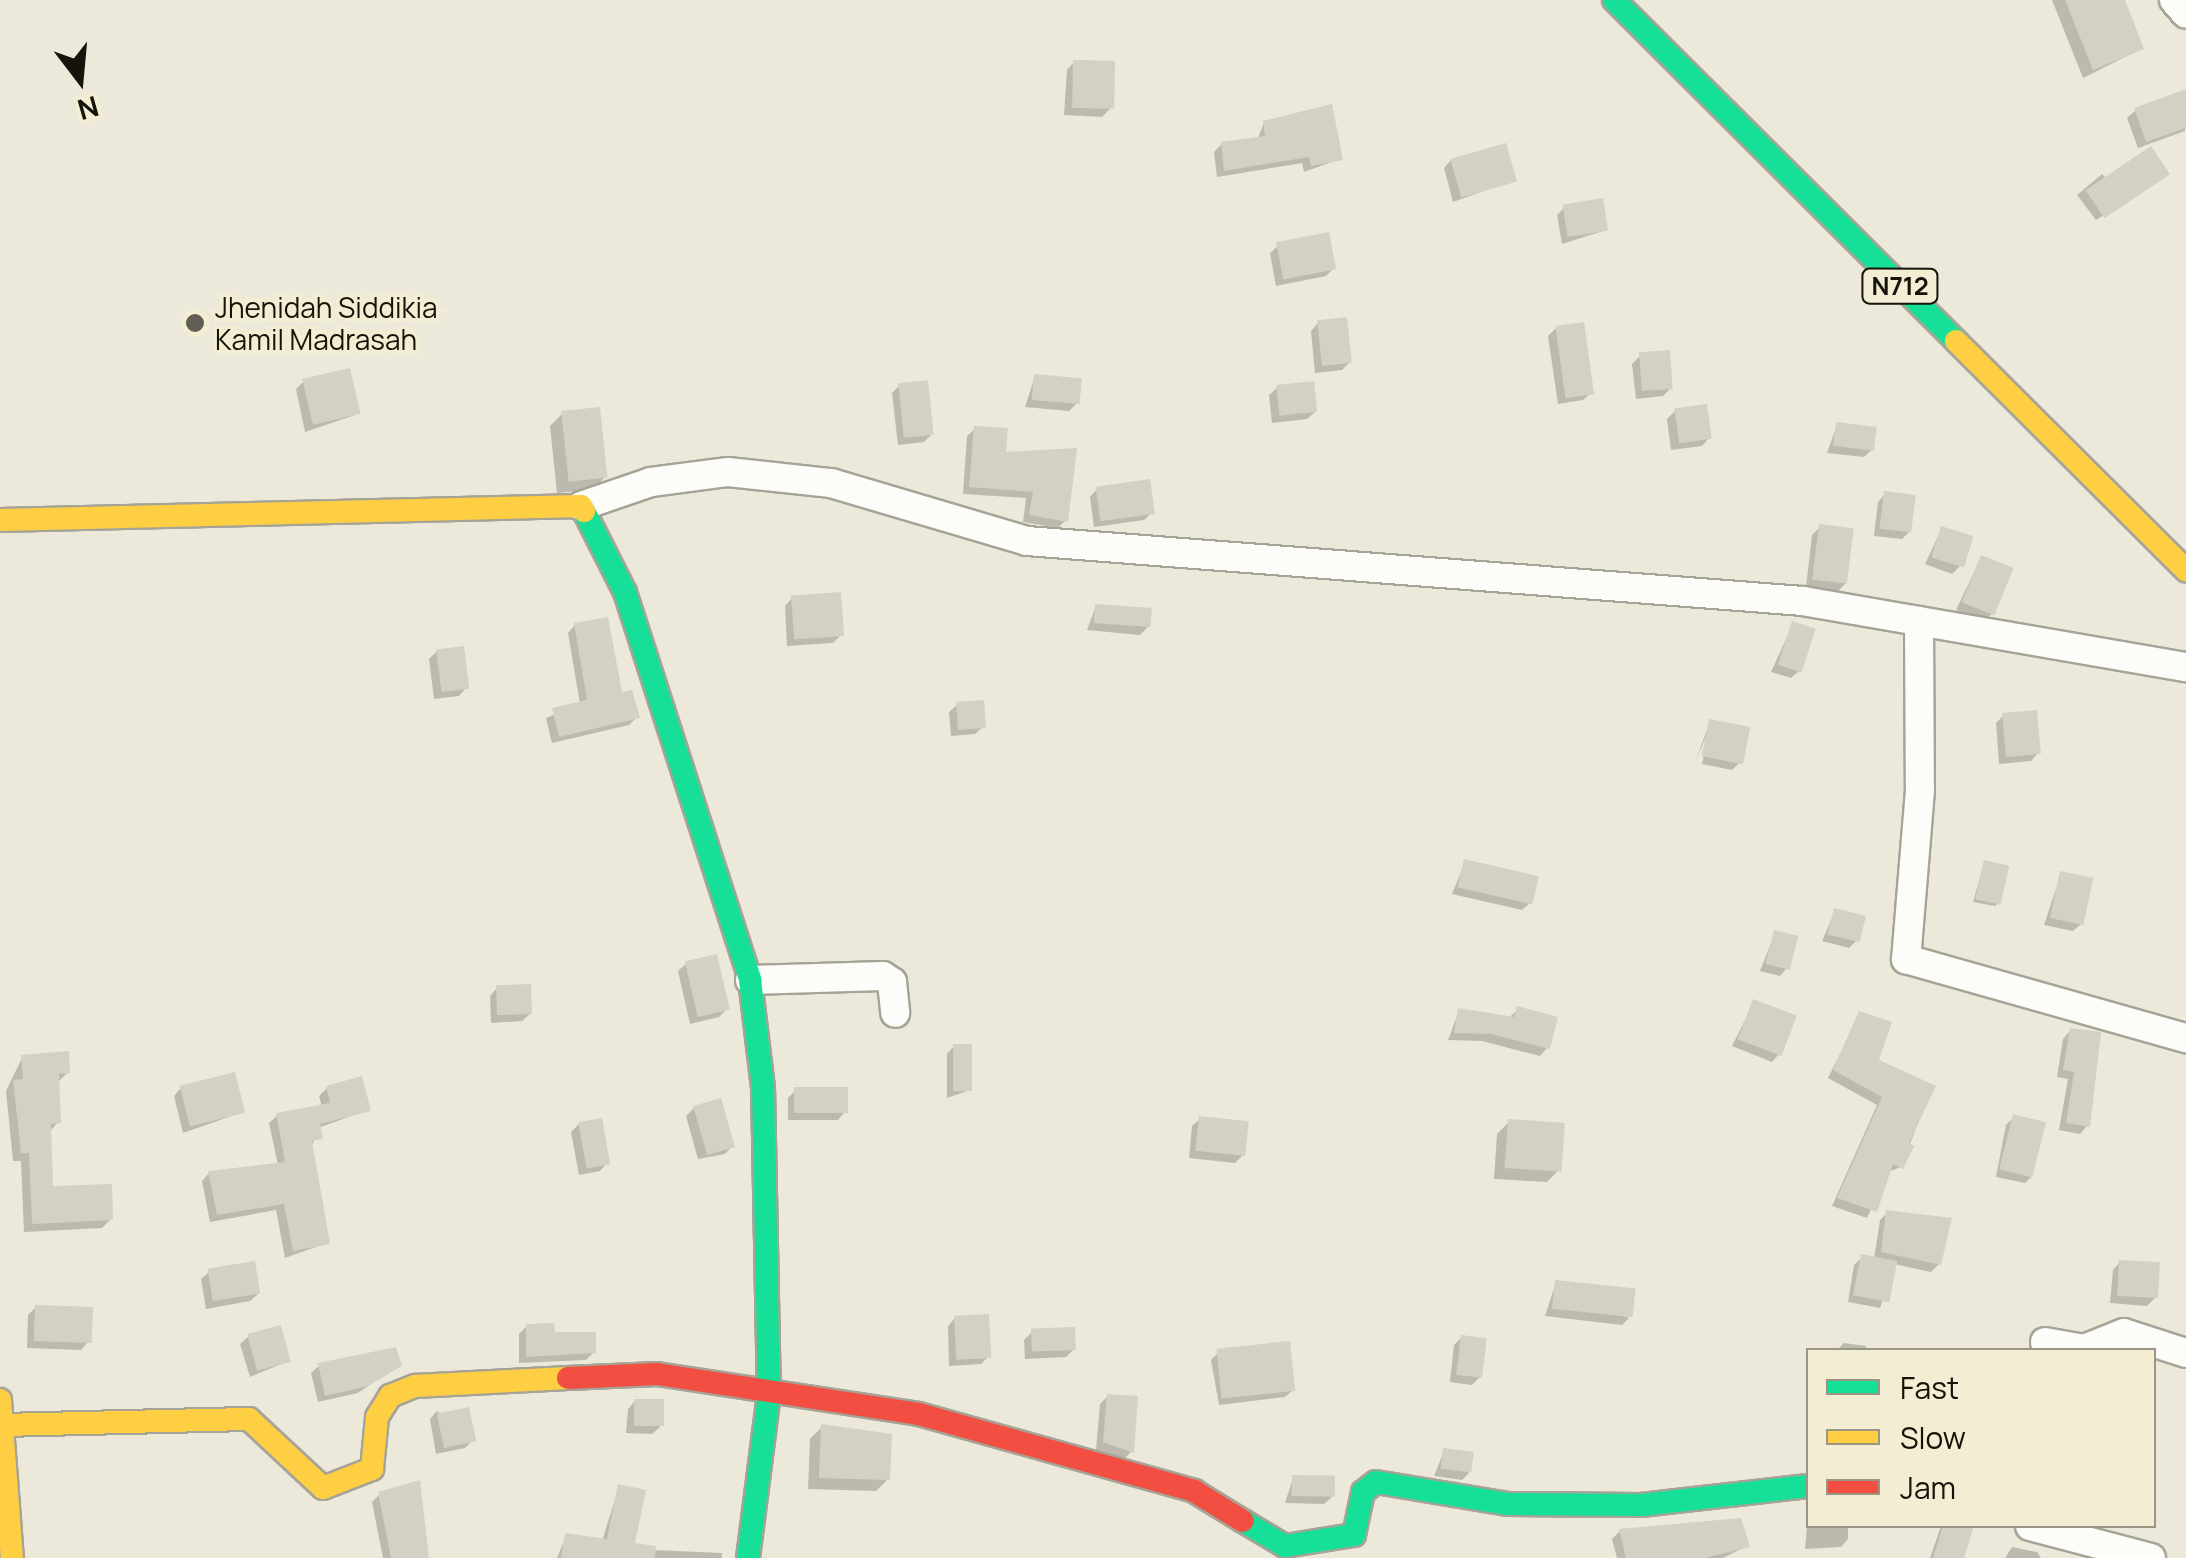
<!DOCTYPE html>
<style>
body{margin:0}
#map{position:relative;width:2186px;height:1558px;overflow:hidden;background:#ece8da;font-family:Manrope,sans-serif}
div>[style]{position:absolute}
.shadow>*{inset:0;background:#0003}
.building>*{inset:0;background:#d3d0c5;transform-origin:0 0}
.roads{filter:drop-shadow(2px 0 #a6a397) drop-shadow(-2px 0 #a6a397) drop-shadow(0 2px #a6a397) drop-shadow(0 -2px #a6a397)}
.street>*{height:28px;margin:-14px;padding:0 14px;transform-origin:14px;border-radius:14px;background:#fcfcf9}
.fast>*{height:22px;margin:-11px;padding:0 11px;transform-origin:11px;border-radius:11px;background:#16e098}
.slow>*{height:22px;margin:-11px;padding:0 11px;transform-origin:11px;border-radius:11px;background:#ffcf43}
.jam>*{height:22px;margin:-11px;padding:0 11px;transform-origin:11px;border-radius:11px;background:#f24e42}
.dots>*{width:28px;height:28px;translate:-50% -50%;box-sizing:border-box;border:5px solid #f3edd3;border-radius:50%}
span{translate:-50% -50%;white-space:nowrap;text-align:center;line-height:1.15;-webkit-text-stroke:8px #f3edd3;paint-order:stroke}
.shield-label span{padding:2px 8px;background:#f3edd3;border:2px solid;border-radius:8px;-webkit-text-stroke-width:0}
.shield-label{font-size:25px;color:#16140a;font-weight:700}
.poi-label{font-size:28px;color:#16140a}
.left{translate:0 -50%;text-align:left}
.legend{position:absolute;left:1806px;top:1348px;width:350px;height:180px;box-sizing:border-box;background:#f3edd3;border:2px solid #9b9683;margin:0;padding:12px 18px;list-style:none;font-size:30px;color:#16140a}
.legend li{display:flex;align-items:center;gap:20px;height:50px}
.legend b{width:50px;border:2px solid #9b9683}
.north{position:absolute;left:30px;top:30px;width:100px;height:100px;-webkit-text-stroke:8px #f3edd3;paint-order:stroke;rotate:164deg;font-size:28px;font-weight:700;line-height:40px;text-align:center;color:#16140a}
.north::after{content:'';display:block;margin:auto;width:35px;height:45px;background:#16140a;clip-path:polygon(50% 0,100% 100%,50% 72%,0 100%)}
</style>
<div id="map">
<div class="shadow">
<div style="clip-path:polygon(2052px 0,2111px 0,2141px 49px,2083px 78px)"></div>
<div style="clip-path:polygon(1074px 62px,1110px 109px,1102px 117px,1064px 115px,1067px 70px)"></div>
<div style="clip-path:polygon(2186px 106px,2185px 131px,2138px 148px,2127px 118px,2135px 111px)"></div>
<div style="clip-path:polygon(1264px 123px,1340px 159px,1304px 172px,1302px 163px,1217px 177px,1214px 152px,1222px 144px,1257px 140px)"></div>
<div style="clip-path:polygon(1451px 160px,1514px 180px,1453px 202px,1444px 168px)"></div>
<div style="clip-path:polygon(2102px 174px,2107px 180px,2167px 174px,2096px 220px,2077px 195px)"></div>
<div style="clip-path:polygon(1565px 207px,1606px 230px,1562px 244px,1557px 215px)"></div>
<div style="clip-path:polygon(1278px 246px,1334px 268px,1326px 276px,1276px 286px,1270px 253px)"></div>
<div style="clip-path:polygon(1318px 323px,1349px 363px,1342px 370px,1315px 373px,1311px 331px)"></div>
<div style="clip-path:polygon(1556px 328px,1591px 393px,1583px 400px,1558px 404px,1548px 336px)"></div>
<div style="clip-path:polygon(1640px 356px,1671px 388px,1663px 396px,1636px 399px,1632px 364px)"></div>
<div style="clip-path:polygon(1035px 376px,1077px 403px,1069px 411px,1025px 407px)"></div>
<div style="clip-path:polygon(303px 382px,358px 414px,305px 432px,296px 389px)"></div>
<div style="clip-path:polygon(899px 386px,932px 434px,924px 442px,898px 445px,892px 393px)"></div>
<div style="clip-path:polygon(1277px 388px,1315px 412px,1307px 419px,1272px 423px,1269px 395px)"></div>
<div style="clip-path:polygon(1675px 411px,1709px 438px,1702px 446px,1671px 450px,1667px 419px)"></div>
<div style="clip-path:polygon(562px 414px,605px 477px,593px 490px,557px 493px,550px 426px)"></div>
<div style="clip-path:polygon(1837px 425px,1872px 450px,1864px 457px,1827px 453px)"></div>
<div style="clip-path:polygon(975px 429px,1066px 520px,1058px 528px,1023px 522px,1026px 498px,963px 494px,967px 436px)"></div>
<div style="clip-path:polygon(1097px 489px,1152px 513px,1144px 520px,1094px 527px,1090px 497px)"></div>
<div style="clip-path:polygon(1885px 494px,1909px 532px,1902px 539px,1874px 536px,1878px 502px)"></div>
<div style="clip-path:polygon(1820px 527px,1846px 583px,1838px 591px,1806px 587px,1812px 535px)"></div>
<div style="clip-path:polygon(1942px 528px,1960px 566px,1952px 574px,1925px 564px)"></div>
<div style="clip-path:polygon(1981px 558px,1992px 614px,1984px 621px,1956px 610px)"></div>
<div style="clip-path:polygon(792px 598px,841px 635px,833px 643px,787px 646px,785px 606px)"></div>
<div style="clip-path:polygon(1096px 606px,1148px 627px,1140px 635px,1087px 630px)"></div>
<div style="clip-path:polygon(1793px 624px,1799px 671px,1791px 678px,1771px 672px)"></div>
<div style="clip-path:polygon(575px 625px,637px 717px,629px 725px,552px 743px,546px 718px,580px 704px,568px 633px)"></div>
<div style="clip-path:polygon(437px 651px,466px 688px,459px 696px,434px 699px,429px 659px)"></div>
<div style="clip-path:polygon(957px 705px,983px 727px,975px 734px,951px 736px,949px 712px)"></div>
<div style="clip-path:polygon(2004px 715px,2038px 753px,2031px 761px,1999px 764px,1996px 723px)"></div>
<div style="clip-path:polygon(1710px 721px,1739px 763px,1732px 770px,1702px 764px,1710px 727px,1695px 763px)"></div>
<div style="clip-path:polygon(1465px 862px,1530px 903px,1522px 910px,1452px 894px)"></div>
<div style="clip-path:polygon(1984px 863px,1999px 903px,1995px 906px,1973px 902px)"></div>
<div style="clip-path:polygon(2061px 874px,2081px 924px,2073px 931px,2044px 925px)"></div>
<div style="clip-path:polygon(1835px 911px,1857px 940px,1849px 948px,1822px 941px)"></div>
<div style="clip-path:polygon(1775px 933px,1787px 968px,1780px 976px,1760px 971px)"></div>
<div style="clip-path:polygon(686px 964px,727px 1009px,719px 1017px,690px 1024px,678px 971px)"></div>
<div style="clip-path:polygon(497px 988px,530px 1014px,522px 1021px,491px 1023px,490px 996px)"></div>
<div style="clip-path:polygon(1754px 1002px,1779px 1054px,1772px 1062px,1732px 1046px)"></div>
<div style="clip-path:polygon(1518px 1009px,1547px 1048px,1540px 1056px,1482px 1041px,1448px 1040px,1459px 1011px,1510px 1017px)"></div>
<div style="clip-path:polygon(1860px 1014px,1876px 1061px,1932px 1087px,1901px 1167px,1888px 1172px,1867px 1218px,1832px 1206px,1877px 1105px,1828px 1078px)"></div>
<div style="clip-path:polygon(2070px 1031px,2087px 1126px,2080px 1134px,2059px 1130px,2068px 1079px,2057px 1077px,2063px 1039px)"></div>
<div style="clip-path:polygon(954px 1046px,970px 1090px,947px 1098px,947px 1054px)"></div>
<div style="clip-path:polygon(22px 1058px,68px 1072px,59px 1081px,58px 1122px,49px 1132px,50px 1189px,111px 1219px,102px 1228px,24px 1232px,21px 1161px,13px 1161px,6px 1091px)"></div>
<div style="clip-path:polygon(181px 1088px,243px 1112px,183px 1133px,174px 1096px)"></div>
<div style="clip-path:polygon(327px 1088px,368px 1110px,318px 1128px,312px 1146px,327px 1243px,285px 1258px,276px 1210px,210px 1222px,202px 1181px,209px 1173px,278px 1165px,269px 1123px,277px 1116px,322px 1107px,319px 1096px)"></div>
<div style="clip-path:polygon(796px 1090px,845px 1112px,838px 1120px,788px 1120px,788px 1098px)"></div>
<div style="clip-path:polygon(694px 1108px,732px 1146px,725px 1154px,698px 1159px,686px 1116px)"></div>
<div style="clip-path:polygon(2014px 1117px,2033px 1175px,2025px 1183px,1996px 1177px,2006px 1125px)"></div>
<div style="clip-path:polygon(1200px 1119px,1243px 1155px,1235px 1163px,1189px 1158px,1192px 1126px)"></div>
<div style="clip-path:polygon(1509px 1122px,1559px 1170px,1547px 1182px,1494px 1179px,1497px 1134px)"></div>
<div style="clip-path:polygon(579px 1124px,607px 1163px,600px 1171px,579px 1175px,571px 1132px)"></div>
<div style="clip-path:polygon(1887px 1213px,1939px 1264px,1931px 1272px,1894px 1264px,1880px 1308px,1848px 1302px,1854px 1265px,1862px 1257px,1874px 1259px,1880px 1220px)"></div>
<div style="clip-path:polygon(2120px 1262px,2155px 1298px,2147px 1306px,2110px 1303px,2113px 1270px)"></div>
<div style="clip-path:polygon(209px 1272px,258px 1294px,250px 1301px,206px 1309px,201px 1279px)"></div>
<div style="clip-path:polygon(1556px 1282px,1629px 1318px,1622px 1325px,1545px 1316px)"></div>
<div style="clip-path:polygon(36px 1307px,88px 1342px,81px 1350px,27px 1348px,28px 1315px)"></div>
<div style="clip-path:polygon(955px 1318px,988px 1357px,981px 1364px,949px 1366px,948px 1326px)"></div>
<div style="clip-path:polygon(527px 1326px,552px 1335px,594px 1352px,586px 1360px,519px 1363px,519px 1334px)"></div>
<div style="clip-path:polygon(1032px 1332px,1074px 1349px,1066px 1357px,1025px 1359px,1024px 1340px)"></div>
<div style="clip-path:polygon(248px 1337px,289px 1361px,250px 1377px,240px 1344px)"></div>
<div style="clip-path:polygon(1462px 1337px,1480px 1377px,1472px 1385px,1450px 1382px,1454px 1345px)"></div>
<div style="clip-path:polygon(1844px 1343px,1866px 1346px,1866px 1350px,1837px 1350px)"></div>
<div style="clip-path:polygon(1219px 1352px,1293px 1390px,1285px 1397px,1219px 1405px,1211px 1360px)"></div>
<div style="clip-path:polygon(399px 1365px,358px 1393px,318px 1402px,311px 1373px,319px 1366px)"></div>
<div style="clip-path:polygon(1108px 1396px,1131px 1452px,1124px 1459px,1096px 1450px,1100px 1404px)"></div>
<div style="clip-path:polygon(635px 1401px,660px 1427px,652px 1434px,626px 1433px,628px 1409px)"></div>
<div style="clip-path:polygon(437px 1411px,473px 1440px,465px 1448px,436px 1454px,430px 1419px)"></div>
<div style="clip-path:polygon(822px 1427px,888px 1479px,876px 1491px,808px 1489px,810px 1439px)"></div>
<div style="clip-path:polygon(1444px 1451px,1469px 1473px,1462px 1480px,1434px 1476px)"></div>
<div style="clip-path:polygon(1293px 1478px,1332px 1497px,1324px 1504px,1285px 1503px)"></div>
<div style="clip-path:polygon(619px 1487px,631px 1549px,722px 1553px,722px 1558px,557px 1558px,566px 1536px,602px 1541px)"></div>
<div style="clip-path:polygon(380px 1494px,427px 1558px,383px 1558px,372px 1502px)"></div>
<div style="clip-path:polygon(1808px 1514px,1808px 1526px,1848px 1526px,1848px 1539px,1841px 1547px,1805px 1549px)"></div>
<div style="clip-path:polygon(1941px 1526px,1971px 1527px,1962px 1558px,1930px 1558px)"></div>
<div style="clip-path:polygon(1620px 1531px,1747px 1546px,1723px 1558px,1617px 1558px,1612px 1539px)"></div>
<div style="clip-path:polygon(2012px 1547px,2037px 1552px,2041px 1558px,2005px 1558px)"></div>
</div>
<div class="building">
<div style="clip-path:polygon(2065px 0,2125px 0,2144px 49px,2093px 70px)"></div>
<div style="left:1073px;top:60px;width:42px;height:48px;rotate:1deg"></div>
<div style="clip-path:polygon(2186px 89px,2186px 128px,2146px 142px,2134px 108px)"></div>
<div style="clip-path:polygon(1332px 104px,1343px 160px,1311px 166px,1309px 157px,1224px 171px,1221px 142px,1265px 136px,1263px 121px)"></div>
<div style="left:1506px;top:143px;width:40px;height:58px;rotate:74deg"></div>
<div style="left:2151px;top:146px;width:34px;height:79px;rotate:56deg"></div>
<div style="left:1603px;top:198px;width:33px;height:41px;rotate:81deg"></div>
<div style="left:1329px;top:232px;width:38px;height:54px;rotate:79deg"></div>
<div style="left:1347px;top:317px;width:46px;height:30px;rotate:84deg"></div>
<div style="left:1584px;top:322px;width:73px;height:29px;rotate:82deg"></div>
<div style="left:1670px;top:350px;width:39px;height:31px;rotate:86deg"></div>
<div style="left:350px;top:368px;width:47px;height:49px;rotate:77deg"></div>
<div style="left:1034px;top:374px;width:48px;height:26px;rotate:5deg"></div>
<div style="left:928px;top:380px;width:55px;height:30px;rotate:84deg"></div>
<div style="left:1314px;top:381px;width:31px;height:38px;rotate:84deg"></div>
<div style="left:1707px;top:404px;width:35px;height:33px;rotate:82deg"></div>
<div style="left:600px;top:407px;width:71px;height:39px;rotate:84deg"></div>
<div style="left:1836px;top:422px;width:41px;height:24px;rotate:7deg"></div>
<div style="clip-path:polygon(974px 426px,1008px 428px,1006px 452px,1077px 448px,1068px 522px,1029px 515px,1033px 492px,969px 487px)"></div>
<div style="left:1150px;top:479px;width:35px;height:55px;rotate:82deg"></div>
<div style="left:1884px;top:491px;width:32px;height:38px;rotate:7deg"></div>
<div style="left:1819px;top:524px;width:35px;height:56px;rotate:7deg"></div>
<div style="left:1941px;top:526px;width:34px;height:33px;rotate:17deg"></div>
<div style="left:1981px;top:555px;width:35px;height:51px;rotate:22deg"></div>
<div style="left:841px;top:592px;width:44px;height:50px;rotate:86deg"></div>
<div style="left:1095px;top:604px;width:57px;height:19px;rotate:4deg"></div>
<div style="clip-path:polygon(608px 617px,622px 692px,632px 690px,640px 718px,559px 737px,552px 708px,587px 700px,574px 623px)"></div>
<div style="left:1792px;top:621px;width:25px;height:46px;rotate:18deg"></div>
<div style="left:464px;top:646px;width:43px;height:28px;rotate:83deg"></div>
<div style="left:984px;top:700px;width:28px;height:28px;rotate:86deg"></div>
<div style="left:2037px;top:710px;width:44px;height:35px;rotate:85deg"></div>
<div style="left:1709px;top:719px;width:42px;height:38px;rotate:11deg"></div>
<div style="left:1464px;top:859px;width:77px;height:29px;rotate:13deg"></div>
<div style="left:1984px;top:860px;width:26px;height:40px;rotate:13deg"></div>
<div style="left:2060px;top:871px;width:34px;height:48px;rotate:12deg"></div>
<div style="left:1834px;top:908px;width:33px;height:27px;rotate:14deg"></div>
<div style="left:1774px;top:930px;width:25px;height:35px;rotate:14deg"></div>
<div style="left:717px;top:954px;width:57px;height:33px;rotate:77deg"></div>
<div style="left:531px;top:984px;width:30px;height:35px;rotate:88deg"></div>
<div style="left:1753px;top:999px;width:47px;height:43px;rotate:21deg"></div>
<div style="clip-path:polygon(1517px 1006px,1558px 1017px,1550px 1049px,1491px 1034px,1454px 1033px,1458px 1008px,1514px 1017px)"></div>
<div style="clip-path:polygon(1859px 1011px,1892px 1022px,1879px 1060px,1936px 1086px,1909px 1143px,1914px 1146px,1903px 1169px,1893px 1164px,1877px 1212px,1837px 1198px,1882px 1097px,1833px 1070px)"></div>
<div style="clip-path:polygon(2070px 1028px,2101px 1032px,2090px 1127px,2066px 1123px,2074px 1072px,2063px 1070px)"></div>
<div style="left:953px;top:1044px;width:19px;height:47px"></div>
<div style="clip-path:polygon(69px 1051px,70px 1073px,59px 1074px,61px 1123px,51px 1124px,53px 1186px,112px 1184px,113px 1220px,32px 1224px,29px 1153px,21px 1153px,13px 1080px,23px 1079px,21px 1055px)"></div>
<div style="left:235px;top:1072px;width:42px;height:57px;rotate:76deg"></div>
<div style="clip-path:polygon(362px 1076px,371px 1111px,320px 1124px,323px 1139px,312px 1141px,330px 1244px,293px 1251px,284px 1204px,217px 1215px,208px 1171px,285px 1162px,276px 1113px,330px 1103px,326px 1086px)"></div>
<div style="left:848px;top:1087px;width:26px;height:54px;rotate:90deg"></div>
<div style="left:721px;top:1098px;width:51px;height:29px;rotate:74deg"></div>
<div style="left:2013px;top:1114px;width:34px;height:57px;rotate:14deg"></div>
<div style="left:1199px;top:1116px;width:50px;height:35px;rotate:6deg"></div>
<div style="left:602px;top:1118px;width:47px;height:24px;rotate:80deg"></div>
<div style="left:1508px;top:1119px;width:57px;height:49px;rotate:4deg"></div>
<div style="clip-path:polygon(1886px 1210px,1952px 1218px,1941px 1265px,1881px 1252px)"></div>
<div style="left:1861px;top:1254px;width:37px;height:42px;rotate:11deg"></div>
<div style="left:2119px;top:1260px;width:41px;height:36px;rotate:3deg"></div>
<div style="left:255px;top:1261px;width:33px;height:48px;rotate:81deg"></div>
<div style="left:1555px;top:1280px;width:81px;height:29px;rotate:6deg"></div>
<div style="left:35px;top:1305px;width:58px;height:36px;rotate:2deg"></div>
<div style="left:989px;top:1314px;width:44px;height:35px;rotate:87deg"></div>
<div style="clip-path:polygon(554px 1323px,555px 1332px,596px 1332px,596px 1353px,526px 1357px,526px 1324px)"></div>
<div style="left:281px;top:1325px;width:38px;height:35px;rotate:75deg"></div>
<div style="left:1075px;top:1327px;width:23px;height:44px;rotate:88deg"></div>
<div style="left:1461px;top:1335px;width:26px;height:40px;rotate:7deg"></div>
<div style="left:1290px;top:1341px;width:50px;height:74px;rotate:84deg"></div>
<div style="clip-path:polygon(396px 1347px,402px 1366px,368px 1386px,325px 1396px,318px 1363px)"></div>
<div style="clip-path:polygon(1107px 1394px,1138px 1396px,1134px 1453px,1103px 1442px)"></div>
<div style="left:634px;top:1399px;width:30px;height:27px"></div>
<div style="left:469px;top:1407px;width:35px;height:33px;rotate:78deg"></div>
<div style="clip-path:polygon(821px 1424px,892px 1434px,890px 1480px,819px 1478px)"></div>
<div style="left:1443px;top:1448px;width:31px;height:21px;rotate:7deg"></div>
<div style="left:1292px;top:1475px;width:43px;height:21px;rotate:1deg"></div>
<div style="clip-path:polygon(420px 1480px,429px 1558px,391px 1558px,378px 1492px)"></div>
<div style="clip-path:polygon(618px 1484px,646px 1490px,635px 1543px,656px 1546px,655px 1558px,561px 1558px,565px 1533px,607px 1539px)"></div>
<div style="clip-path:polygon(1741px 1518px,1750px 1547px,1704px 1558px,1626px 1558px,1619px 1529px)"></div>
<div style="clip-path:polygon(1943px 1526px,1974px 1526px,1964px 1558px,1933px 1558px)"></div>
</div>
<div class="roads">
<div class="street">
<div style="left:2174px;top:0;width:18px;rotate:49deg"></div>
<div style="left:581px;top:506px;width:74px;rotate:-18.9deg"></div>
<div style="left:651px;top:482px;width:78px;rotate:-7.4deg"></div>
<div style="left:728px;top:472px;width:104px;rotate:6.1deg"></div>
<div style="left:831px;top:483px;width:204px;rotate:16.5deg"></div>
<div style="left:1027px;top:541px;width:778px;rotate:4.42deg"></div>
<div style="left:1803px;top:601px;width:389px;rotate:9.8deg"></div>
<div style="left:1919px;top:621px;width:169px;rotate:89.7deg"></div>
<div style="left:1920px;top:790px;width:170px;rotate:94.7deg"></div>
<div style="left:1906px;top:959px;width:291px;rotate:15.8deg"></div>
<div style="left:750px;top:980px;width:133px;rotate:-1.7deg"></div>
<div style="left:883px;top:976px;width:11px;rotate:34deg"></div>
<div style="left:892px;top:982px;width:31px;rotate:84deg"></div>
<div style="left:2045px;top:1342px;width:40px;rotate:10deg"></div>
<div style="left:2084px;top:1349px;width:43px;rotate:-21.8deg"></div>
<div style="left:2124px;top:1333px;width:65px;rotate:17.9deg"></div>
<div style="left:2030px;top:1526px;width:125px;rotate:14.8deg"></div>
</div>
<div class="fast">
<div style="left:1614px;top:0;width:483px;rotate:44.9deg"></div>
<div style="left:584px;top:511px;width:91px;rotate:63.2deg"></div>
<div style="left:625px;top:592px;width:408px;rotate:72.1deg"></div>
<div style="left:750px;top:980px;width:108px;rotate:83.1deg"></div>
<div style="left:763px;top:1087px;width:307px;rotate:88.9deg"></div>
<div style="left:769px;top:1394px;width:165px;rotate:97.3deg"></div>
<div style="left:1243px;top:1521px;width:49px;rotate:30.8deg"></div>
<div style="left:1285px;top:1546px;width:70px;rotate:-9.1deg"></div>
<div style="left:1354px;top:1535px;width:44px;rotate:-78.2deg"></div>
<div style="left:1363px;top:1492px;width:16px;rotate:-38deg"></div>
<div style="left:1376px;top:1482px;width:133px;rotate:9.5deg"></div>
<div style="left:1507px;top:1504px;width:134px;rotate:0.4deg"></div>
<div style="left:1641px;top:1505px;width:168px;rotate:-6.5deg"></div>
</div>
<div class="slow">
<div style="left:1956px;top:341px;width:325px;rotate:44.9deg"></div>
<div style="left:0;top:520px;width:581px;rotate:-1.38deg"></div>
<div style="left:581px;top:506px;width:6px;rotate:59deg"></div>
<div style="left:0;top:1400px;width:158px;rotate:85.7deg"></div>
<div style="left:2px;top:1425px;width:247px;rotate:-1.4deg"></div>
<div style="left:249px;top:1419px;width:101px;rotate:43deg"></div>
<div style="left:323px;top:1488px;width:53px;rotate:-21.2deg"></div>
<div style="left:372px;top:1469px;width:52px;rotate:-84.5deg"></div>
<div style="left:377px;top:1417px;width:25px;rotate:-58deg"></div>
<div style="left:390px;top:1396px;width:27px;rotate:-22deg"></div>
<div style="left:415px;top:1386px;width:153px;rotate:-3deg"></div>
</div>
<div class="jam">
<div style="left:568px;top:1378px;width:89px;rotate:-2.6deg"></div>
<div style="left:657px;top:1374px;width:265px;rotate:8.7deg"></div>
<div style="left:919px;top:1414px;width:286px;rotate:15.6deg"></div>
<div style="left:1194px;top:1491px;width:57px;rotate:31.5deg"></div>
</div>
</div>
<div class="dots">
<div style="left:195px;top:323px;background:#615e53"></div>
</div>
<div class="shield-label">
<span style="left:1900px;top:286px">N712</span>
</div>
<div class="poi-label">
<span class="left" style="left:215px;top:323px">Jhenidah Siddikia<br>Kamil Madrasah</span>
</div>
<ul class="legend">
<li><b style="height:12px;background:#16e098"></b>Fast</li>
<li><b style="height:12px;background:#ffcf43"></b>Slow</li>
<li><b style="height:12px;background:#f24e42"></b>Jam</li>
</ul>
<div class="north">N</div>
</div>
